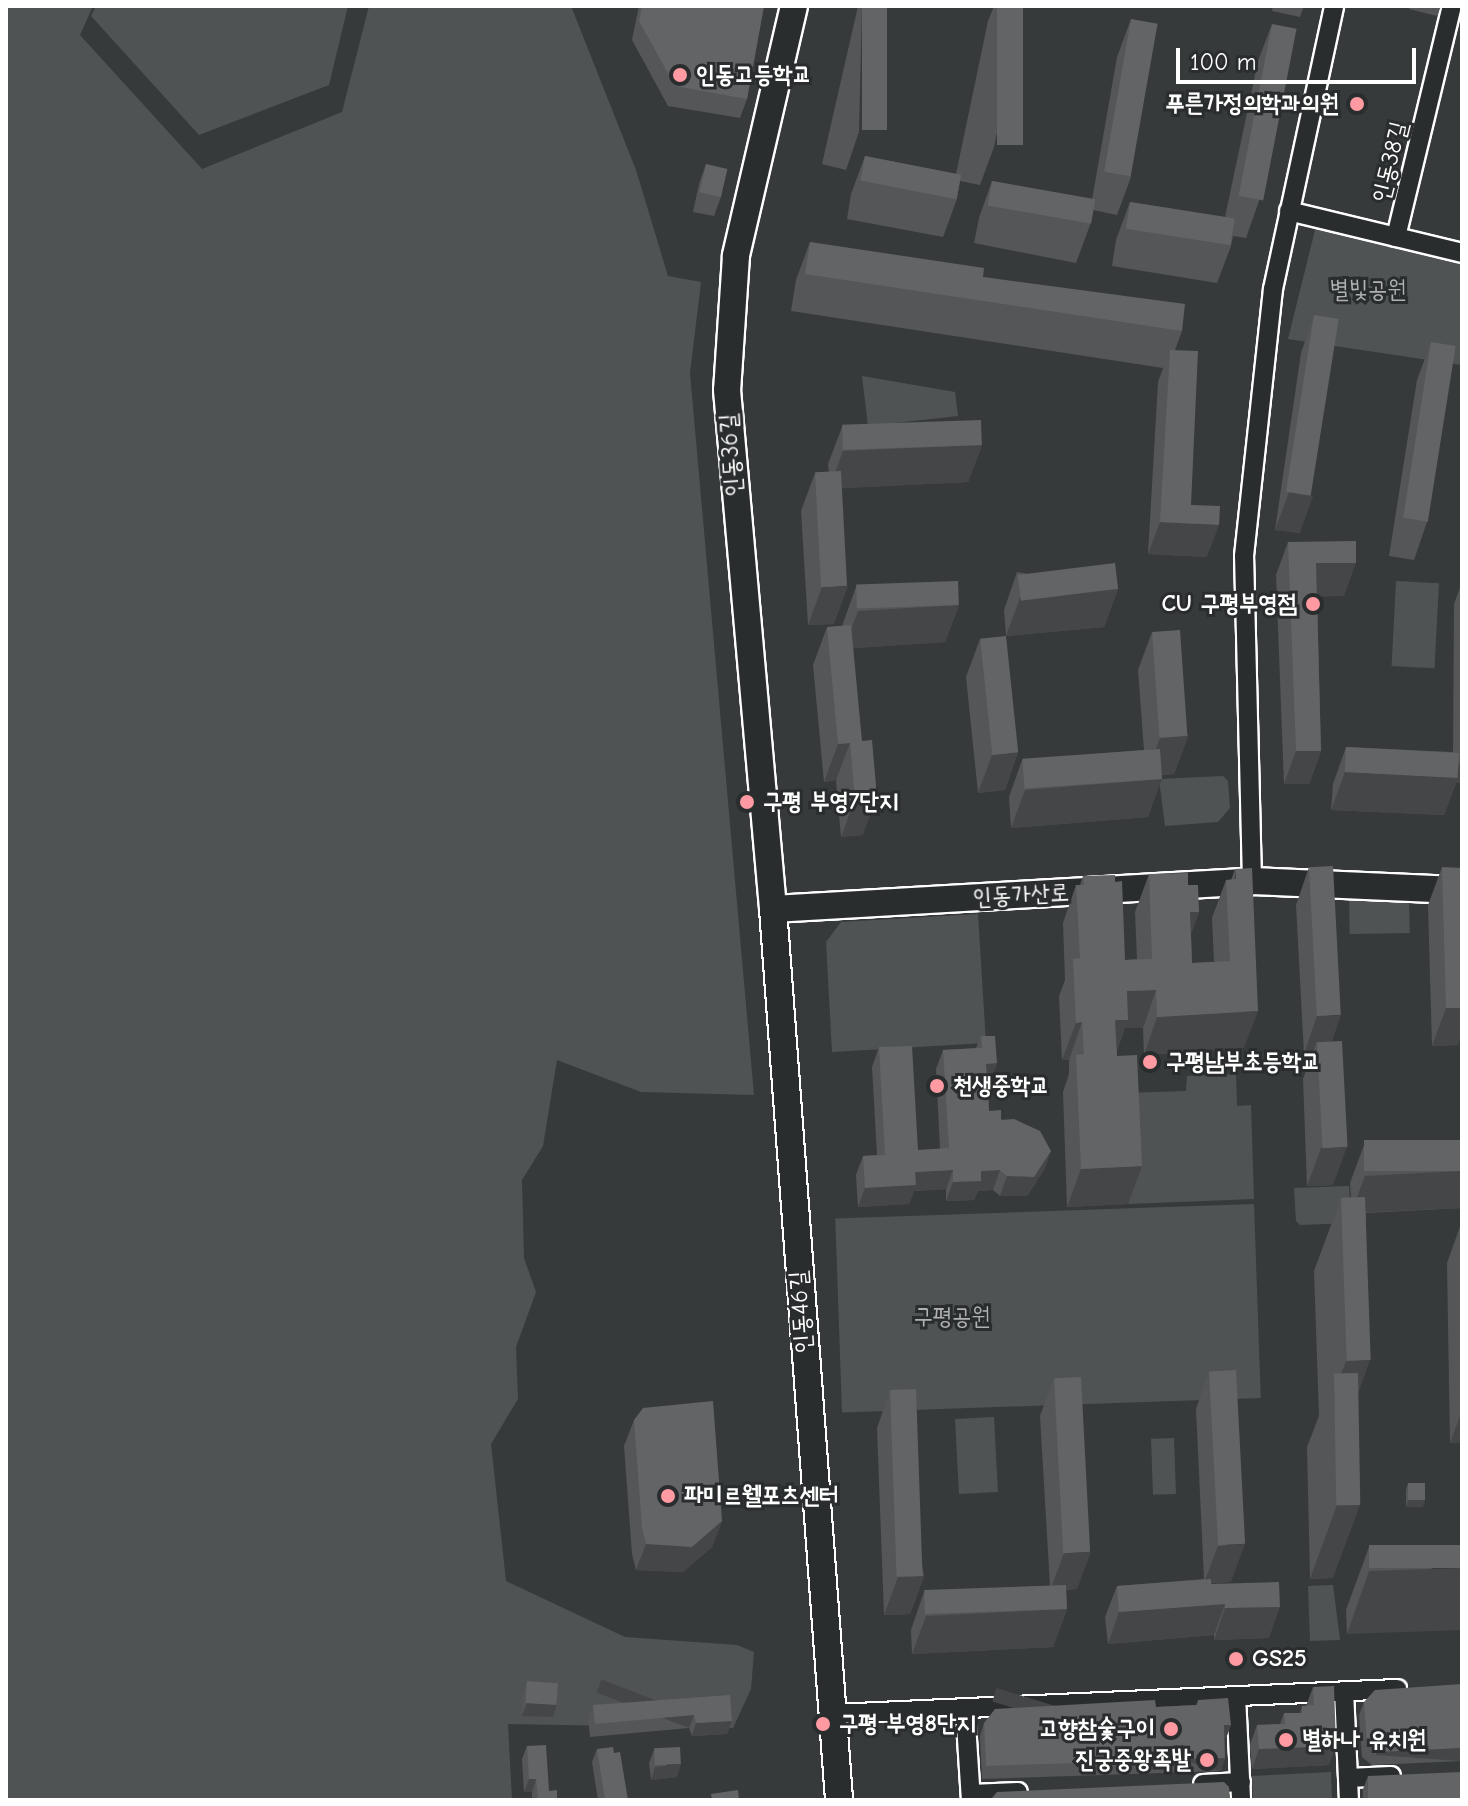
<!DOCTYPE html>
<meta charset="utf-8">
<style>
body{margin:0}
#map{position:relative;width:1468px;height:1806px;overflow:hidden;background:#373a3b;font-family:"Comic Neue","Poor Story",sans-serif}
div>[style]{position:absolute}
.green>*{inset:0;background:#505354;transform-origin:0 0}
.roads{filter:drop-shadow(2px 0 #fff) drop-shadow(-2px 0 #fff) drop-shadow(0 2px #fff) drop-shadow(0 -2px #fff)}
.street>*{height:18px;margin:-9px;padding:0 9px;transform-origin:9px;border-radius:9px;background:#2a2d2e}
.secondary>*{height:26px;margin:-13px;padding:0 13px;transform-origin:13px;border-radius:13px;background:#2a2d2e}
.wall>*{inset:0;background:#555657}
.shaded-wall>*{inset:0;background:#454647;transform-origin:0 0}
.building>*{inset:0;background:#636465;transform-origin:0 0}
.dots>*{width:22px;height:22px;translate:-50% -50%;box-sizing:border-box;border:4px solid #2a2d2e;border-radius:50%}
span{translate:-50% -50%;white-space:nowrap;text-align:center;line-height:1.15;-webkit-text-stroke:6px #2a2d2e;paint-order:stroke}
.poi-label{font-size:24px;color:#fff;font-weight:700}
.left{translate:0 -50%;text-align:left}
.right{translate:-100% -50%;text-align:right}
.street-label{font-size:24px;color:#fff}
.park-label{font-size:24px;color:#b0b2b2}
.frame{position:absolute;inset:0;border:8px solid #fff;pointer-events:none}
.scale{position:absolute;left:1176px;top:48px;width:240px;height:36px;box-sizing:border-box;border:4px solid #fff;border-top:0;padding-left:10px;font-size:24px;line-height:28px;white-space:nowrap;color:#fff;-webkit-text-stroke:6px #2a2d2e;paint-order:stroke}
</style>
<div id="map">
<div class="green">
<div style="clip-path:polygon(6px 6px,93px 6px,80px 35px,202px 169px,342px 112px,369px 6px,571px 6px,636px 170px,668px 276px,701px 282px,690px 373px,754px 1095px,641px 1092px,557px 1060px,543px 1146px,522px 1180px,524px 1258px,536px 1292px,516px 1347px,518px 1399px,491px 1444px,506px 1581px,625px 1637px,737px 1645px,754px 1652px,751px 1689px,733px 1728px,508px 1724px,512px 1800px,6px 1800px)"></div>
<div style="clip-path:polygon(96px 6px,348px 6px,329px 85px,199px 135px,91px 16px)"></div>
<div style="clip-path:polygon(1318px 218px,1462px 249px,1462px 365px,1288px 339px)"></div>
<div style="clip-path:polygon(862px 376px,955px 392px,958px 416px,868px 426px)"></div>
<div style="left:1396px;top:581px;width:43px;height:85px;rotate:3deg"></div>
<div style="clip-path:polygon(1223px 776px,1228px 781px,1230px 808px,1218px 822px,1165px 826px,1159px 779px)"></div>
<div style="left:1409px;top:892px;width:41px;height:60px;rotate:89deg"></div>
<div style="clip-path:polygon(978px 914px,986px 1043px,832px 1052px,826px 942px,841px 922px)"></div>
<div style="clip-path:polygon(1236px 1074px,1237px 1106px,1251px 1105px,1254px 1199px,1128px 1204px,1123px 1093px,1186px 1091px,1187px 1076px)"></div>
<div style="clip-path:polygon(1349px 1186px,1351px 1223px,1300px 1225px,1296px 1221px,1294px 1188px)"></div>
<div style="left:1254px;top:1204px;width:194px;height:419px;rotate:88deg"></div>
<div style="left:994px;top:1417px;width:75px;height:39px;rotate:87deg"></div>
<div style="left:1174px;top:1438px;width:56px;height:23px;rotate:88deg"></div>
<div style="clip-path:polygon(1333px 1585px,1340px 1640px,1310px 1641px,1308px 1586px)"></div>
<div style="clip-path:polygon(1331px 1772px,1332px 1800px,1253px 1800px,1252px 1776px)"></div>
</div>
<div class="roads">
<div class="street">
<div style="left:1289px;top:211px;width:178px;rotate:13.6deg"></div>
<div style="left:1396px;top:237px;width:238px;rotate:-76.4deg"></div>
<div style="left:1252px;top:881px;width:325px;rotate:-91.4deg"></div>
<div style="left:1244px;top:556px;width:269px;rotate:-83.8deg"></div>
<div style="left:1273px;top:289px;width:289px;rotate:-77.8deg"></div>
<div style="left:1344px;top:1691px;width:109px;rotate:87.4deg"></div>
<div style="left:1236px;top:1696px;width:104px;rotate:87.2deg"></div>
<div style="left:965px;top:1708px;width:92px;rotate:86.3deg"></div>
<div style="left:833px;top:1714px;width:565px;rotate:-2.54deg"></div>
<div style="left:1348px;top:1778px;width:43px;rotate:-2.7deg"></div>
<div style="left:1203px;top:1784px;width:38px;rotate:-3deg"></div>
<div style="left:971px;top:1794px;width:47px;rotate:-2.4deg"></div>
</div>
<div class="secondary">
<div style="left:794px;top:6px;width:257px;rotate:103.1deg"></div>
<div style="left:736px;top:256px;width:134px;rotate:93.8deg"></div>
<div style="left:727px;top:390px;width:521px;rotate:84.93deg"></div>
<div style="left:773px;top:909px;width:893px;rotate:85.76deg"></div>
<div style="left:773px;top:909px;width:480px;rotate:-3.3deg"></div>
<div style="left:1252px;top:881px;width:210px;rotate:2.5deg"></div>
</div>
</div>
<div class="wall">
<div style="clip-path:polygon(639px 6px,764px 6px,747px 99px,740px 118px,668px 106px,632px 40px)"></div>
<div style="clip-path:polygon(858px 6px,862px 6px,859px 132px,846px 170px,822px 164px)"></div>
<div style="clip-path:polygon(994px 6px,1023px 6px,994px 147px,980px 185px,960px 181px,957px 199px,943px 237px,847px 219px,851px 194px,865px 156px,956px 174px,988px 21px)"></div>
<div style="clip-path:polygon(1273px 6px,1304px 6px,1300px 17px,1272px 11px)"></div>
<div style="clip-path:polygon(1410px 6px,1441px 6px,1437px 16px,1409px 9px)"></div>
<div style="clip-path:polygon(1131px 19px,1131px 177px,1117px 215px,1093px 210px,1090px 225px,1076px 263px,974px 243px,979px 218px,992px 181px,1092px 200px,1117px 57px)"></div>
<div style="clip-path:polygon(1272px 24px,1259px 201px,1246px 238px,1233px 236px,1231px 246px,1217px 283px,1112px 266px,1116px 240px,1130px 202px,1225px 217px,1258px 61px)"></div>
<div style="clip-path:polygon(706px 164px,721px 197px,714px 216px,693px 212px,699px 184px)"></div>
<div style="clip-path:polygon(810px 242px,983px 277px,1182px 331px,1175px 350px,1191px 505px,1207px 557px,1148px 554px,1158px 382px,1163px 368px,791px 311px,796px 280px)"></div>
<div style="clip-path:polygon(1314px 315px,1300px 533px,1275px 530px,1301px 353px)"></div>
<div style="clip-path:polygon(1431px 342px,1427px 522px,1414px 560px,1389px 556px,1417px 380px)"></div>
<div style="clip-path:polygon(842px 427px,982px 445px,968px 482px,842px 488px,834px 624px,808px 625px,801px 511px,815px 473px,829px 472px,828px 464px)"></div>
<div style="clip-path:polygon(1288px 542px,1344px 596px,1317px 596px,1321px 751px,1309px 784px,1284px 784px,1276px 575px)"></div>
<div style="clip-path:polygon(1017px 572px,1118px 589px,1104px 627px,1006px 636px,1004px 610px)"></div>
<div style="clip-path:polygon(1462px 582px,1462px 783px,1456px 783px,1444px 815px,1331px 810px,1333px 784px,1346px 747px,1453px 752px,1454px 604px)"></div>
<div style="clip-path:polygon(856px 587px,959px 605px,945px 642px,853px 648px,863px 835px,841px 837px,836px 780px,824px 782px,813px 665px,827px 627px,842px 626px)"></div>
<div style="clip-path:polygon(1152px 632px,1188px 736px,1174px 774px,1162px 775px,1148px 817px,1011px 828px,1009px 797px,1022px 760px,1144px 750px,1138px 670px)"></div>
<div style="clip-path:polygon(980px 639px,1018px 752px,1005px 790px,978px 793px,966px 677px)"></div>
<div style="clip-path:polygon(1309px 867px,1332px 1041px,1333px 1185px,1307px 1186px,1303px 1079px,1312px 1054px,1304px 1054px,1296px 905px)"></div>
<div style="clip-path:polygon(1442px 867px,1458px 1045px,1432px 1046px,1428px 905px)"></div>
<div style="clip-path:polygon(1235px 869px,1244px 1048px,1144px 1055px,1143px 1028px,1125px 1028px,1117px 1050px,1117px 1056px,1142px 1166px,1128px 1204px,1067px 1207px,1063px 1092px,1069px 1074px,1069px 1060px,1062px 1060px,1059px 996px,1065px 980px,1063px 923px,1076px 885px,1080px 885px,1083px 876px,1115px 882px,1125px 960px,1137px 959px,1135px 912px,1149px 874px,1188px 885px,1199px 912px,1191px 934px,1192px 963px,1214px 962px,1212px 918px,1226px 880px,1231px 880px)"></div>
<div style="clip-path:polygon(981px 1036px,997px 1063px,990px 1082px,988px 1083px,989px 1111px,1051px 1151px,1044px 1170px,1027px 1196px,1000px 1196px,993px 1190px,978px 1191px,974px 1200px,946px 1201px,946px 1189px,914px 1191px,909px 1204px,858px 1207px,856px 1175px,863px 1156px,877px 1155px,872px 1067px,879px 1047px,918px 1150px,940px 1149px,936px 1069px,943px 1050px,976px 1048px)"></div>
<div style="clip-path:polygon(1462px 1140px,1462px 1208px,1366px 1213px,1358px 1394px,1333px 1578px,1310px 1579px,1307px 1447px,1319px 1416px,1314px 1271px,1341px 1198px,1351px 1197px,1350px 1183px,1364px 1145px)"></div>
<div style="clip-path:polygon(1462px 1221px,1462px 1442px,1450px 1443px,1447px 1263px)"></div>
<div style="clip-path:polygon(1209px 1371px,1231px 1582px,1211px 1583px,1269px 1638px,1214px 1640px,1214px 1635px,1108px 1644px,1105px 1617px,1117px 1586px,1204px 1579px,1196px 1409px)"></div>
<div style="clip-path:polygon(1054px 1378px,1077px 1589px,1066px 1590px,1067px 1609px,1053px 1647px,912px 1654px,911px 1630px,924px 1592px,1050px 1586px,1040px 1416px)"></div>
<div style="clip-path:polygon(890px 1390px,924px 1576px,910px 1614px,884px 1615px,877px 1428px)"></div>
<div style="clip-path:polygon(634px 1420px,722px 1521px,712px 1547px,683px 1572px,636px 1570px,632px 1554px,624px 1446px)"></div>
<div style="clip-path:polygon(1408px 1483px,1423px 1507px,1406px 1507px,1406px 1490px)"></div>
<div style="clip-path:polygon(1462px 1545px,1347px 1634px,1346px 1610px,1369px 1547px)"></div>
<div style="clip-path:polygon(527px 1681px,553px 1717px,522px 1716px,523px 1694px)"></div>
<div style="clip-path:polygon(1462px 1684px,1462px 1761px,1372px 1765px,1362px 1757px,1359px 1715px,1364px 1702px)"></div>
<div style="clip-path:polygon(1313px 1687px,1329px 1765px,1252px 1769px,1250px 1745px,1257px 1725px,1280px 1724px,1284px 1713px,1300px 1713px,1302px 1706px,1306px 1706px)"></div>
<div style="clip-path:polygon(730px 1695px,732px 1721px,727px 1734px,692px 1736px,689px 1728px,590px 1737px,588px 1718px,593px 1705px)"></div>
<div style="clip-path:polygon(1198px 1700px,1231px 1725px,1226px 1738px,1224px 1738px,1225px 1758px,1221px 1771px,982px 1779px,980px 1736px,984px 1723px,1156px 1707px,1196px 1705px)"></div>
<div style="clip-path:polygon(527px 1746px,549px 1791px,557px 1800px,532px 1800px,532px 1792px,524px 1792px,522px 1759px)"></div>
<div style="clip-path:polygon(597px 1749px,614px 1753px,628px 1800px,598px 1800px,592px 1762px)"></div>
<div style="clip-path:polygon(654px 1750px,677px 1777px,651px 1780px,649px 1763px)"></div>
<div style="clip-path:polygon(1368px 1776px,1462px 1800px,1363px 1800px,1363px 1789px)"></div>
</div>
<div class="shaded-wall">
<div style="clip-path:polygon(982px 445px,968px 482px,829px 489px,843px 451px)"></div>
<div style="clip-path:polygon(1289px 492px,1313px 496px,1300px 533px,1275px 530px)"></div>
<div style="clip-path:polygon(1160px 522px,1219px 525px,1207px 557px,1148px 554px)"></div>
<div style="clip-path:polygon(1316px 563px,1356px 563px,1344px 596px,1304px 597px)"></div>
<div style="clip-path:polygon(848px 586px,834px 624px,808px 625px,822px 587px)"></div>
<div style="clip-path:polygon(1118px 589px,1104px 627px,1006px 636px,1020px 598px)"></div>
<div style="clip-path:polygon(959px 605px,945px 642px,844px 649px,858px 611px)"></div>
<div style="clip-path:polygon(1188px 736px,1174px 774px,1146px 776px,1160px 738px)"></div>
<div style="clip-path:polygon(850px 743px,836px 780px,824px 782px,838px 744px)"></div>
<div style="clip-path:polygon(1296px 751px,1321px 751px,1309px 784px,1284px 784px)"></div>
<div style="clip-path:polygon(1018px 752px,1005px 790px,978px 793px,992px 755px)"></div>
<div style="clip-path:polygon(1462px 757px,1462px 783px,1456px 783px,1444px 815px,1331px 810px,1345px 772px,1454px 777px)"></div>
<div style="clip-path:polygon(1162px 779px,1148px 817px,1011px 828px,1025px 790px)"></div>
<div style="clip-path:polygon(877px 797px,863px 835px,841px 837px,855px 799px)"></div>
<div style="clip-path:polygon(1190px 912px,1199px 912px,1185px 950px)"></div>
<div style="clip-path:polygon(1156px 990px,1143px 1028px,1125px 1028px,1114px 1057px,1102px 1058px,1127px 991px)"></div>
<div style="clip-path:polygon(1446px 1008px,1462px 1008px,1462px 1035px,1458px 1045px,1432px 1046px)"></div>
<div style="clip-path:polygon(1258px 1011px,1244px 1048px,1144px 1055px,1157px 1017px)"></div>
<div style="clip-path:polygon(1341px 1015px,1328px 1053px,1317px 1042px,1312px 1054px,1304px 1054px,1317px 1016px)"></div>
<div style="clip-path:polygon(1082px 1022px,1069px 1060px,1062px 1060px,1076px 1023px)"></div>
<div style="clip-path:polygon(997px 1063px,990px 1082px,979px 1083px,986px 1064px)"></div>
<div style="clip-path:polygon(1347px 1147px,1333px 1185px,1307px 1186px,1321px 1148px)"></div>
<div style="clip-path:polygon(1051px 1151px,1044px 1170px,1027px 1196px,1000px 1196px,1007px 1176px)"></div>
<div style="clip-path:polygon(1142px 1166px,1128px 1204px,1067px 1207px,1081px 1169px)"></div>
<div style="clip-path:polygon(953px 1170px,946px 1189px,914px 1191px,909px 1204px,858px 1207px,865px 1188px,915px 1172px)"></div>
<div style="clip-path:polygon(1000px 1170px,993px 1190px,978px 1191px,974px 1200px,946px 1201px,953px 1182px,981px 1171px)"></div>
<div style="clip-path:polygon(1462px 1171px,1462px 1208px,1351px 1213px,1365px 1176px)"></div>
<div style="clip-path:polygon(1370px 1360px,1344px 1434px,1334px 1393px,1346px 1361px)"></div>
<div style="clip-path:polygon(1462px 1411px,1462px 1442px,1450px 1443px)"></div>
<div style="clip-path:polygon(1408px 1500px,1425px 1500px,1423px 1507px,1406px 1507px)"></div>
<div style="clip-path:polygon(1337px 1505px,1360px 1505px,1333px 1578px,1310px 1579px)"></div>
<div style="clip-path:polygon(722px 1521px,712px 1547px,683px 1572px,636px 1570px,646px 1544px)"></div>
<div style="clip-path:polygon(1245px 1544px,1231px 1582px,1204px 1583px,1218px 1546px)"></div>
<div style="clip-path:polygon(1091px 1552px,1077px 1589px,1050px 1591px,1064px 1553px)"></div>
<div style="clip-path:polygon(1462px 1568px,1462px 1630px,1347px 1634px,1369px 1571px)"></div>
<div style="clip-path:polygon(924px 1576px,910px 1614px,884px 1615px,898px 1577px)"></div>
<div style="clip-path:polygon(1225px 1604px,1214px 1635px,1108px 1644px,1119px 1612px)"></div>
<div style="clip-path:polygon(1280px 1607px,1269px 1638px,1214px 1640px,1225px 1608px)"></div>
<div style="clip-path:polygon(1067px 1609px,1053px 1647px,912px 1654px,926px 1616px)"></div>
<div style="clip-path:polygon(527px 1703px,557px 1704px,553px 1717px,522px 1716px)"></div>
<div style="left:694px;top:1715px;width:14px;height:99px;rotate:111deg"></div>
<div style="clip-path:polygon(732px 1721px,727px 1734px,692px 1736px,696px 1723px)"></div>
<div style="clip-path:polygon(1224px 1725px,1231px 1725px,1226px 1738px,1219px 1738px)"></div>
<div style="clip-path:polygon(1336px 1746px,1329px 1765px,1252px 1769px,1259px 1749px)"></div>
<div style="left:1462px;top:1748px;width:13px;height:85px;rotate:94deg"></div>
<div style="left:1225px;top:1758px;width:14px;height:239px;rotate:107deg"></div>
<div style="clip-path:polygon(681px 1764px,677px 1777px,651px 1780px,655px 1767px)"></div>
<div style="clip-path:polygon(529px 1779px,536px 1779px,532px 1792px,524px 1792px)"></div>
</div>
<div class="building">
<div style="clip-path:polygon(642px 6px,764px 6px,747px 99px,675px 86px,639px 21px)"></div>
<div style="left:862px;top:6px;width:25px;height:124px"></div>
<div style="left:997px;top:6px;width:26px;height:139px"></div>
<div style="clip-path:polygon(1427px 6px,1441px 6px,1440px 9px)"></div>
<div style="left:1131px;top:19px;width:27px;height:155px;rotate:10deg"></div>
<div style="left:1272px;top:24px;width:25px;height:175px;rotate:11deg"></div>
<div style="left:865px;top:156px;width:98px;height:25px;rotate:11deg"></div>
<div style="left:706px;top:164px;width:22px;height:29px;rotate:13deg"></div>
<div style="left:992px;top:181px;width:105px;height:25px;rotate:10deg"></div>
<div style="left:1130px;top:202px;width:106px;height:27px;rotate:9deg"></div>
<div style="clip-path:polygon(810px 242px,984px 268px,983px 277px,1185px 304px,1182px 331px,805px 274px)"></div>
<div style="left:1314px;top:315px;width:25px;height:179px;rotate:9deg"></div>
<div style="left:1431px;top:342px;width:25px;height:178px;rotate:9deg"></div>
<div style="clip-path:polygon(1170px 350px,1198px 351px,1191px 505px,1220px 506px,1219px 525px,1160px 522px)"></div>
<div style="left:981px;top:420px;width:25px;height:139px;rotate:88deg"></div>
<div style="left:841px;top:471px;width:115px;height:26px;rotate:87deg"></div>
<div style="clip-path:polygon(1356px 541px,1356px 563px,1316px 563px,1321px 751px,1296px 751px,1288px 542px)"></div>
<div style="left:1115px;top:563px;width:26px;height:98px;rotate:83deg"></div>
<div style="left:958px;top:581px;width:24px;height:102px;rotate:88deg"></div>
<div style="clip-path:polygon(851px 625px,862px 741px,872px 740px,877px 797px,855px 799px,850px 743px,838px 744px,827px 627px)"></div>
<div style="left:1180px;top:630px;width:106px;height:28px;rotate:86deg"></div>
<div style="left:1006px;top:636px;width:117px;height:26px;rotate:84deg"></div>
<div style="left:1346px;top:747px;width:113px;height:25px;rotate:3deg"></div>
<div style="left:1160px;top:749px;width:30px;height:138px;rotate:86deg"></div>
<div style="left:1333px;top:866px;width:149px;height:24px;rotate:87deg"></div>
<div style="clip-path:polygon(1442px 867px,1462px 868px,1462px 1008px,1446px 1008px)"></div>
<div style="clip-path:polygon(1252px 868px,1258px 1011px,1157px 1017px,1156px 990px,1127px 991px,1128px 1020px,1115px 1020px,1117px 1056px,1137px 1055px,1142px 1166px,1081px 1169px,1076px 1055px,1084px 1054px,1082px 1022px,1076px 1023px,1073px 959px,1080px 958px,1076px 885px,1084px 885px,1083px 876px,1115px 875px,1115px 882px,1122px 881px,1125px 960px,1152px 959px,1149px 874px,1188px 873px,1188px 885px,1198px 885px,1199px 912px,1190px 912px,1192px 963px,1230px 961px,1226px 880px,1236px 879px,1235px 869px)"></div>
<div style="clip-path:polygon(981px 1036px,995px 1036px,997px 1063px,986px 1064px,989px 1111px,1001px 1110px,1001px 1120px,1014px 1119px,1040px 1131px,1051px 1151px,1034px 1177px,1007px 1176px,1000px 1170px,981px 1171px,981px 1181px,953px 1182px,953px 1170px,915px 1172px,916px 1185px,865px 1188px,863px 1156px,885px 1155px,879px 1047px,912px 1046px,918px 1150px,949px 1148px,943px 1050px,982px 1048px)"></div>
<div style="left:1342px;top:1041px;width:106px;height:25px;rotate:87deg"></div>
<div style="left:1462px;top:1140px;width:31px;height:98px;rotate:90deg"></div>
<div style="left:1365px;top:1197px;width:163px;height:24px;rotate:88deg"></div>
<div style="left:1236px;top:1370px;width:174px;height:27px;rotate:87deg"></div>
<div style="left:1358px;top:1373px;width:132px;height:24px;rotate:89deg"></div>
<div style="left:1081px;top:1377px;width:175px;height:27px;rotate:87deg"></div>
<div style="left:916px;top:1389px;width:187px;height:26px;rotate:88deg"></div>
<div style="clip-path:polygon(713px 1401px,722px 1521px,692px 1547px,646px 1544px,642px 1528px,634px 1420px,643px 1408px)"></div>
<div style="left:1408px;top:1483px;width:17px;height:17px"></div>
<div style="left:1462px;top:1545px;width:23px;height:93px;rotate:90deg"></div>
<div style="clip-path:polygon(1211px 1579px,1211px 1584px,1279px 1582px,1280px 1607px,1225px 1608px,1225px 1604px,1119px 1612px,1117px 1586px)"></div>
<div style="left:1066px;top:1585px;width:24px;height:142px;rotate:88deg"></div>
<div style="left:527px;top:1681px;width:31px;height:22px;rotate:4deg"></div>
<div style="clip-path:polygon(1462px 1684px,1462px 1748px,1377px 1752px,1367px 1744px,1364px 1702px,1375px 1690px)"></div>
<div style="clip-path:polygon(1334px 1686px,1336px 1746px,1259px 1749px,1257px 1725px,1285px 1724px,1284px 1713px,1302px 1713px,1302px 1706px,1314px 1705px,1313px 1687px)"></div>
<div style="clip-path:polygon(730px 1695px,732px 1721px,696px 1723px,694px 1715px,595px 1724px,593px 1705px)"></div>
<div style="clip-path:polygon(1228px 1698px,1231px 1725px,1224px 1725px,1225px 1758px,986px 1766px,984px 1723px,995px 1709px,1155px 1700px,1156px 1707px,1198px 1705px,1198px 1700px)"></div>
<div style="clip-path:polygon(546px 1745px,549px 1791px,557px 1790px,557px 1800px,538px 1800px,536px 1779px,529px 1779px,527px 1746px)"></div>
<div style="clip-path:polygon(613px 1747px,614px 1753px,620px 1752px,628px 1800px,605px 1800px,597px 1749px)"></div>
<div style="left:680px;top:1747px;width:17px;height:26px;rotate:87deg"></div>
<div style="clip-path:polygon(1462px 1772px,1462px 1800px,1368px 1800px,1368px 1776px)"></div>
<div style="clip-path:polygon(1224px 1782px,1229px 1787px,1230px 1800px,992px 1800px,992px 1798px,997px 1792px)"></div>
<div style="clip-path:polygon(738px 1790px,739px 1800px,712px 1800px,711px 1794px)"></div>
</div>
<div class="dots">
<div style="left:680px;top:75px;background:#ff9aa2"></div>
<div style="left:1357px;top:104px;background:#ff9aa2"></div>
<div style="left:1313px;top:604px;background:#ff9aa2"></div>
<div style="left:747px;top:802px;background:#ff9aa2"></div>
<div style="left:1150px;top:1062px;background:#ff9aa2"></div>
<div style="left:937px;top:1086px;background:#ff9aa2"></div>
<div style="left:668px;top:1496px;background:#ff9aa2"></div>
<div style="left:1236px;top:1659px;background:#ff9aa2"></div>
<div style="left:823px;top:1724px;background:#ff9aa2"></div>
<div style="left:1171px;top:1729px;background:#ff9aa2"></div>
<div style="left:1286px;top:1740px;background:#ff9aa2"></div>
<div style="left:1207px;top:1760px;background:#ff9aa2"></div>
</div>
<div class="poi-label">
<span class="left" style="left:696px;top:75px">인동고등학교</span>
<span class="right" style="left:1339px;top:104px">푸른가정의학과의원</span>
<span class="right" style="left:1297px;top:604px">CU 구평부영점</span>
<span class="left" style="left:763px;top:802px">구평 부영7단지</span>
<span class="left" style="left:1166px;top:1062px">구평남부초등학교</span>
<span class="left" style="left:953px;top:1086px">천생중학교</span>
<span class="left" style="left:684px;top:1496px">파미르웰포츠센터</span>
<span class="left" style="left:1252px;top:1659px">GS25</span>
<span class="left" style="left:839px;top:1724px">구평 부영8단지</span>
<span class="right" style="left:1155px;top:1729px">고향참숯구이</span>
<span class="left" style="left:1302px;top:1740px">별하나 유치원</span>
<span class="right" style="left:1191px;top:1760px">진궁중왕족발</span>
</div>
<div class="street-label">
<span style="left:1390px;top:162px;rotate:-76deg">인동38길</span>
<span style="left:731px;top:455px;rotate:-94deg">인동36길</span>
<span style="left:1021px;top:895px;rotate:-3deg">인동가산로</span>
<span style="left:801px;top:1312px;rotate:-94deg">인동46길</span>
</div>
<div class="park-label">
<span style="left:1368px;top:290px">별빛공원</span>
<span style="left:952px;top:1317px">구평공원</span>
</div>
<div class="frame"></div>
<div class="scale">100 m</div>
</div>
